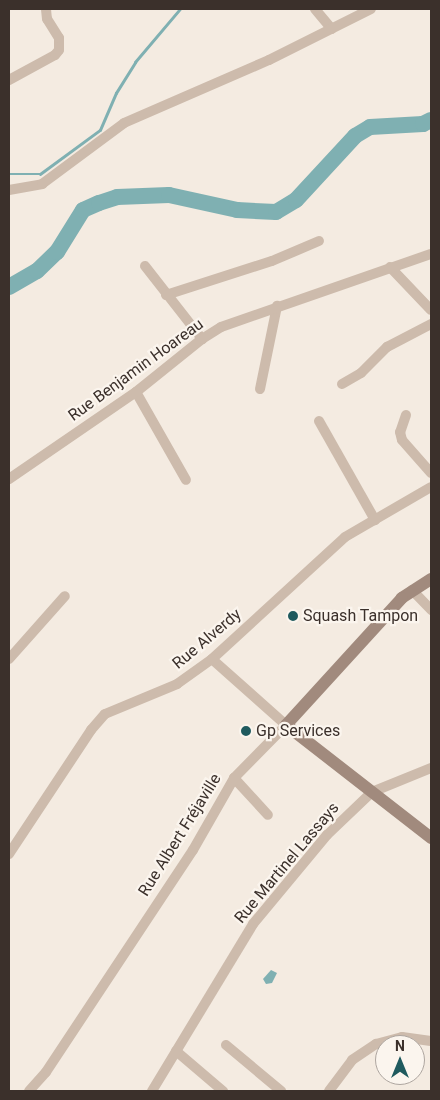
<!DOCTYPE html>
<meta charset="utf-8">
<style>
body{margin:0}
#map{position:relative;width:440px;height:1100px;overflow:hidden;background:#f4ebe1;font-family:Roboto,sans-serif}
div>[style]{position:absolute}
.water>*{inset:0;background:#7fb0b2}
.stream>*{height:2.5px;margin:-1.25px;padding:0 1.25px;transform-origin:1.25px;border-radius:1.25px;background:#7fb0b2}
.river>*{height:16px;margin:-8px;padding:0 8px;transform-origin:8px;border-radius:8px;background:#7fb0b2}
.street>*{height:10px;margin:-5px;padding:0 5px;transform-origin:5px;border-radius:5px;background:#cdbbac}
.secondary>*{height:12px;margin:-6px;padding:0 6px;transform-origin:6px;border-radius:6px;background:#a18a7d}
.dots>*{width:14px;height:14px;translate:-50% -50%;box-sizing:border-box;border:2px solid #fbf5ee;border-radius:50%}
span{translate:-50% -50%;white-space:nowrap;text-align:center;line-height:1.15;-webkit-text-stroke:4.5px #fbf5ee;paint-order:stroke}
.street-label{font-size:16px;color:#3b302b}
.poi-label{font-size:16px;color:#3b302b}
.left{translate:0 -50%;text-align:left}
.frame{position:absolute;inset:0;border:10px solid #3b302b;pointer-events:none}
.north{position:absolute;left:375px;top:1035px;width:50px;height:50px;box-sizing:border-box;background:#fbf5ee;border:1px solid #aea6a0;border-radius:50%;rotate:0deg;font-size:14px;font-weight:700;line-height:20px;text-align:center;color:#3b302b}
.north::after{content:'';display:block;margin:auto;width:18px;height:22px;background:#1f5a5e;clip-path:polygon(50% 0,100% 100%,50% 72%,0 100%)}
</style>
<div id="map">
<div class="water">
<div style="clip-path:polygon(271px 970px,277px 973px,272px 983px,266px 984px,263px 979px)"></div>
</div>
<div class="stream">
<div style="left:9px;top:174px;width:31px"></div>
<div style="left:40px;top:174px;width:74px;rotate:-36.3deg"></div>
<div style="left:100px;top:130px;width:40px;rotate:-66.6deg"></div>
<div style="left:116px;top:93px;width:36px;rotate:-58deg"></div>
<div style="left:135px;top:62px;width:70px;rotate:-49.7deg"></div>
</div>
<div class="river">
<div style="left:9px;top:287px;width:32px;rotate:-30deg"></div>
<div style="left:37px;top:271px;width:28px;rotate:-44deg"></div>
<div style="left:57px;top:252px;width:49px;rotate:-58.2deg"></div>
<div style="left:83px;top:210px;width:17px;rotate:-24deg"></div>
<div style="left:99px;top:203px;width:19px;rotate:-18deg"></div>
<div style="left:117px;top:197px;width:52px;rotate:-2.2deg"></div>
<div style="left:169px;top:195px;width:70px;rotate:12.4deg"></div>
<div style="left:237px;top:210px;width:39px;rotate:3deg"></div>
<div style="left:276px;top:212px;width:23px;rotate:-31deg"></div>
<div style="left:296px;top:200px;width:87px;rotate:-47.3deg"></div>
<div style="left:355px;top:136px;width:17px;rotate:-31deg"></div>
<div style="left:370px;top:127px;width:53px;rotate:-3.2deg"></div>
<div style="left:423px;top:124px;width:9px;rotate:-27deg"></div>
</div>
<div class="street">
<div style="left:315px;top:9px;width:26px;rotate:50deg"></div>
<div style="left:9px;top:80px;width:52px;rotate:-28.5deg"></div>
<div style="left:55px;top:55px;width:6px;rotate:-51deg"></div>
<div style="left:59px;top:50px;width:12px;rotate:-90deg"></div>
<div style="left:59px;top:38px;width:22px;rotate:-122deg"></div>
<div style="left:47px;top:19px;width:10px;rotate:-96deg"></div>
<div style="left:9px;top:190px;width:34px;rotate:-10deg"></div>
<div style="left:42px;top:184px;width:102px;rotate:-36.6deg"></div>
<div style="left:124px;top:123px;width:158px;rotate:-23.5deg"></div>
<div style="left:269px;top:60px;width:114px;rotate:-26.6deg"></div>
<div style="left:145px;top:266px;width:93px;rotate:52deg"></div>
<div style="left:390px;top:267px;width:59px;rotate:46.4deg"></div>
<div style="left:166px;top:295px;width:111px;rotate:-17.8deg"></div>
<div style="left:272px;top:261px;width:51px;rotate:-23.1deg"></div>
<div style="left:342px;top:384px;width:22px;rotate:-30deg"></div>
<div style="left:361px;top:373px;width:37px;rotate:-45deg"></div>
<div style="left:387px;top:347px;width:50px;rotate:-27.6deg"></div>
<div style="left:260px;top:389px;width:85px;rotate:-78.4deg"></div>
<div style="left:136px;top:392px;width:101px;rotate:60.4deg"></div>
<div style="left:406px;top:415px;width:18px;rotate:109deg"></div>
<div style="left:400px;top:432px;width:8px;rotate:76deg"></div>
<div style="left:402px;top:440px;width:44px;rotate:48.7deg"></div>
<div style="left:319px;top:421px;width:114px;rotate:60.5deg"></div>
<div style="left:9px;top:479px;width:154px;rotate:-34.4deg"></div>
<div style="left:136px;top:392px;width:85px;rotate:-38.8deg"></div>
<div style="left:202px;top:339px;width:22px;rotate:-32deg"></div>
<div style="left:221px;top:327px;width:222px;rotate:-19.2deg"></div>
<div style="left:412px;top:590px;width:28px;rotate:46deg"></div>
<div style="left:9px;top:659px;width:84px;rotate:-48.4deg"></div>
<div style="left:234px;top:778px;width:50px;rotate:47.4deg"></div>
<div style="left:9px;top:854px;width:149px;rotate:-56.5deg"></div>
<div style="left:91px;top:730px;width:21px;rotate:-49deg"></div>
<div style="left:105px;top:714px;width:78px;rotate:-22.6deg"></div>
<div style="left:177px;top:684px;width:43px;rotate:-35.5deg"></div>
<div style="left:212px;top:659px;width:180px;rotate:-42.5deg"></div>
<div style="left:345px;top:537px;width:99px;rotate:-30.2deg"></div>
<div style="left:226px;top:1045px;width:72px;rotate:39.9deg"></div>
<div style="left:176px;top:1051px;width:62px;rotate:40.4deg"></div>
<div style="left:29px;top:1091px;width:25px;rotate:-48deg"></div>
<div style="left:46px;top:1072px;width:266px;rotate:-56.5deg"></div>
<div style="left:193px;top:850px;width:83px;rotate:-60.3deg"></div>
<div style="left:234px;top:778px;width:74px;rotate:-45.5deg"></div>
<div style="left:286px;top:725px;width:99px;rotate:-138.3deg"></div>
<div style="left:152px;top:1091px;width:195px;rotate:-58.8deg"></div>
<div style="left:253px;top:924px;width:116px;rotate:-50.3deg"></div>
<div style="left:327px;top:835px;width:62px;rotate:-43.7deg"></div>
<div style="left:372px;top:792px;width:64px;rotate:-22.1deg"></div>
<div style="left:329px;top:1091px;width:39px;rotate:-53deg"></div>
<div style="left:352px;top:1060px;width:29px;rotate:-34deg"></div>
<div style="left:376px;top:1044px;width:27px;rotate:-15deg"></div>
<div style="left:402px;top:1037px;width:29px;rotate:8deg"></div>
</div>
<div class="secondary">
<div style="left:431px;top:579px;width:35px;rotate:147deg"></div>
<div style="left:402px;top:598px;width:172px;rotate:132.4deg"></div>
<div style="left:286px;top:725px;width:184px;rotate:37.9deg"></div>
</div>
<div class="dots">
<div style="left:293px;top:616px;background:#1f5a5e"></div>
<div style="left:246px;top:731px;background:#1f5a5e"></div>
</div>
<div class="street-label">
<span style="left:136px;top:370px;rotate:-36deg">Rue Benjamin Hoareau</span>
<span style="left:207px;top:639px;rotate:-40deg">Rue Alverdy</span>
<span style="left:180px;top:835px;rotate:-58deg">Rue Albert Fréjaville</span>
<span style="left:287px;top:863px;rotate:-50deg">Rue Martinel Lassays</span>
</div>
<div class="poi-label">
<span class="left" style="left:303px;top:616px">Squash Tampon</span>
<span class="left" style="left:256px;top:731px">Gp Services</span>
</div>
<div class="frame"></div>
<div class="north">N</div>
</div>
